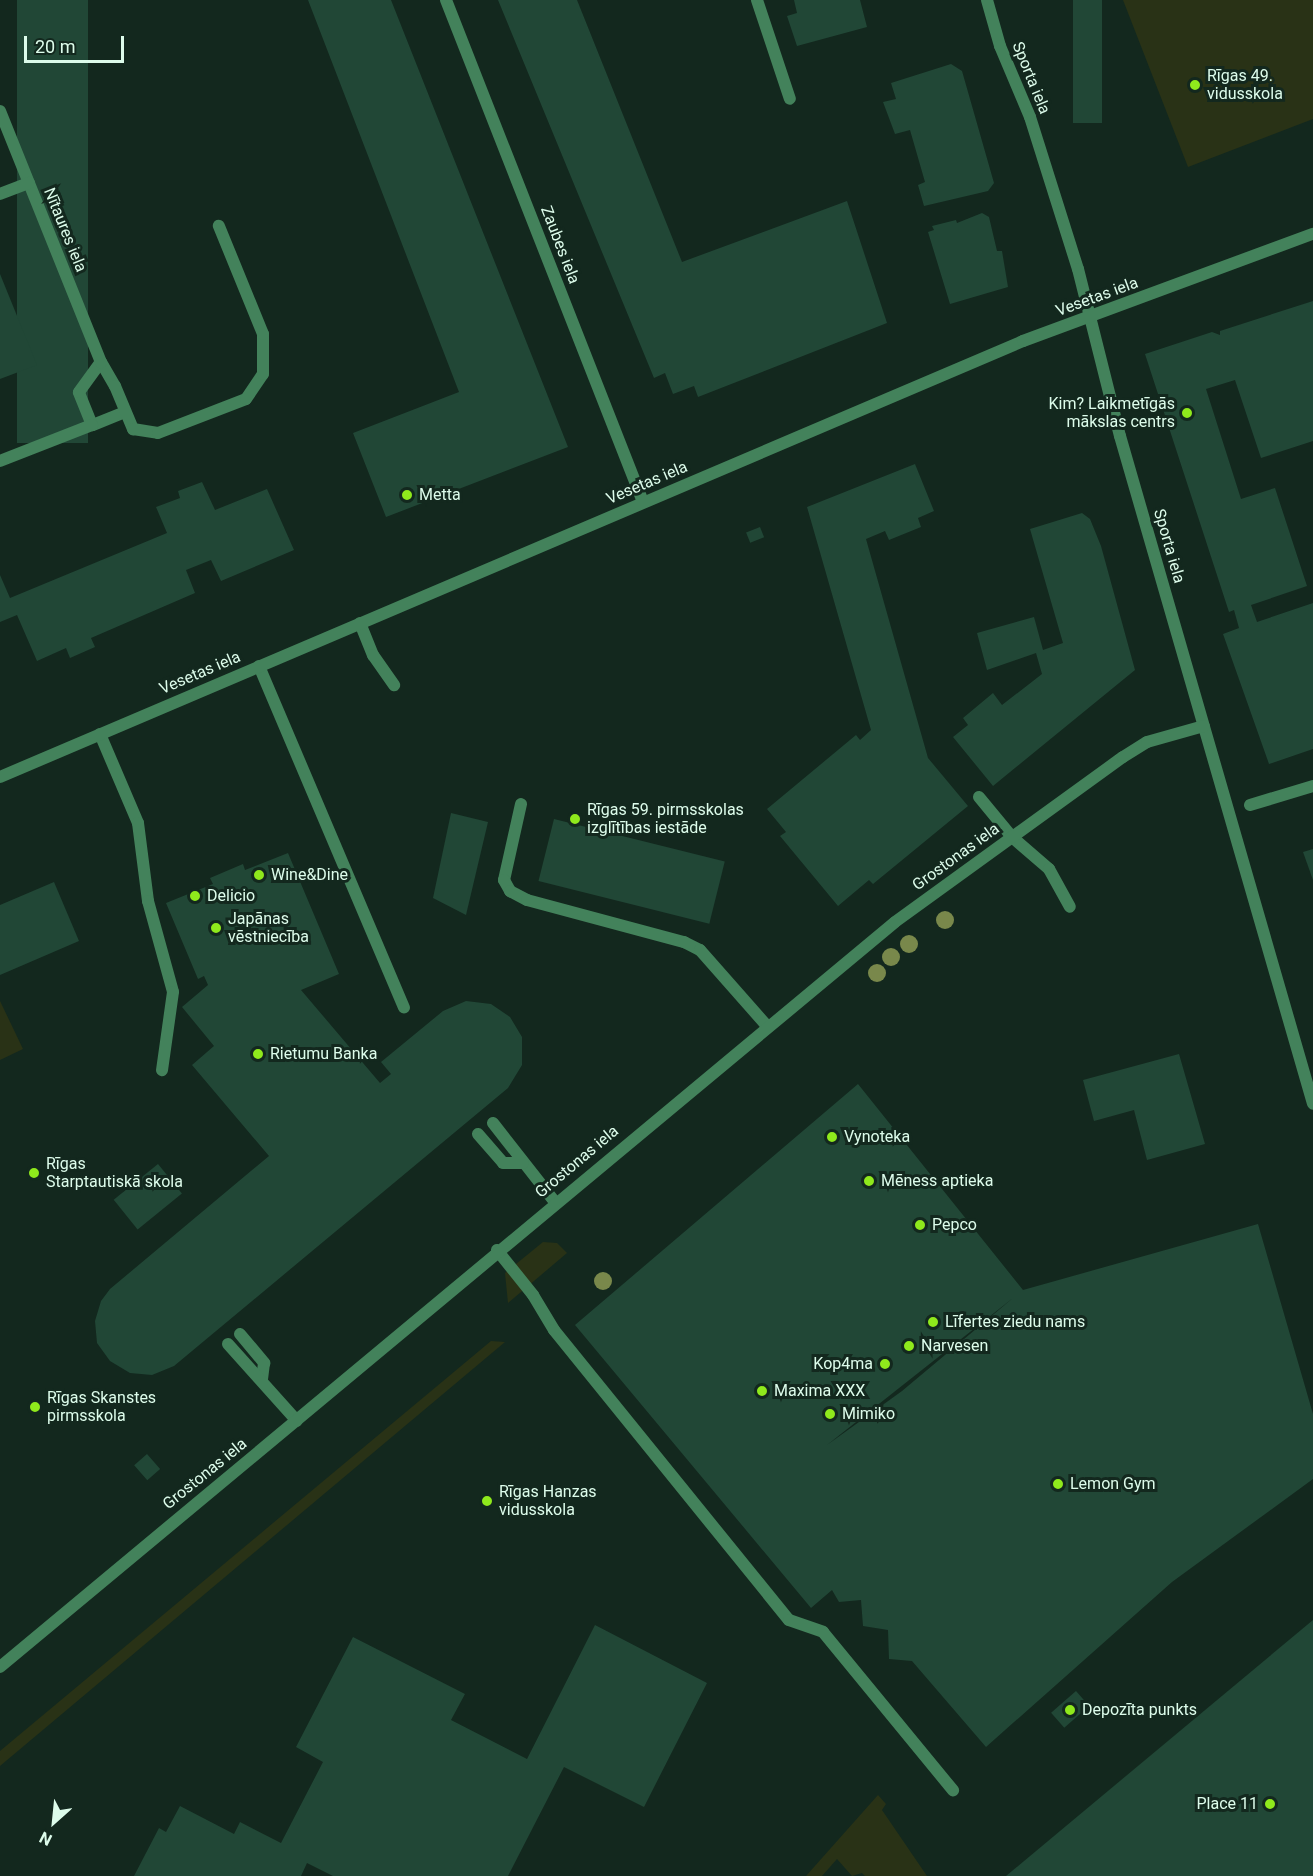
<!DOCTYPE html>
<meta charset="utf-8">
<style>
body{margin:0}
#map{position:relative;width:1313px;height:1876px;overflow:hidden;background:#13281e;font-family:Roboto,sans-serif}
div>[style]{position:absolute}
.green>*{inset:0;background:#293216}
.building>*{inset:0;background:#214736;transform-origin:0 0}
.lane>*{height:12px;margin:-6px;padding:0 6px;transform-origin:6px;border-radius:6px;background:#43825b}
.street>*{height:12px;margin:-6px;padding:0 6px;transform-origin:6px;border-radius:6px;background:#43825b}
.trees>*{width:18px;height:18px;margin:-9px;border-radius:50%;background:#79884b}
.dots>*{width:16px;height:16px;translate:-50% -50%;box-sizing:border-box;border:3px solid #13281e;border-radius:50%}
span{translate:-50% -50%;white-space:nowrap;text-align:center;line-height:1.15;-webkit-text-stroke:6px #13281e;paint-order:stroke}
.poi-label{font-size:16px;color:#ddfceb}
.left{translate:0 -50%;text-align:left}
.right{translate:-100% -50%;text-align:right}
.street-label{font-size:16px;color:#ddfceb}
.north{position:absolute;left:24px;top:1792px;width:60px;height:60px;-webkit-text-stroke:4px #13281e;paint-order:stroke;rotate:207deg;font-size:16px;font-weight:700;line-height:24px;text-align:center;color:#ddfceb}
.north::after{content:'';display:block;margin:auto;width:21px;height:27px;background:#ddfceb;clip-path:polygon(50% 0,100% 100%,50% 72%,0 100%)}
.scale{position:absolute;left:24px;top:36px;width:100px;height:27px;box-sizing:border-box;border:3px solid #ddfceb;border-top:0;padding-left:8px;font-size:18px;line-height:21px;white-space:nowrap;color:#ddfceb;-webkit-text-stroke:4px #13281e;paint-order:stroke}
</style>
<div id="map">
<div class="green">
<div style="clip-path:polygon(1123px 0,1313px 0,1313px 119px,1188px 167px)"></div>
<div style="clip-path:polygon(0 1001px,23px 1049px,0 1060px)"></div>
<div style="clip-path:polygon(543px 1242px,557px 1243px,567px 1253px,508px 1303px,505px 1273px)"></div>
<div style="clip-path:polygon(491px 1341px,505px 1342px,0 1766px,0 1751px)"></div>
<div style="clip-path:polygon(878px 1795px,886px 1804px,882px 1810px,927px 1876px,865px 1876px,862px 1873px,852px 1876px,837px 1859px,822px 1876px,806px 1876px)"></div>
</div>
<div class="building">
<div style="left:17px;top:0;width:71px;height:443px"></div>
<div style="clip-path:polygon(308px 0,391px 0,568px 447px,386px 517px,353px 433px,459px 392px)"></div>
<div style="clip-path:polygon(498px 0,577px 0,682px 262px,847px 201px,887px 323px,698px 397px,694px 386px,673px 394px,665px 373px,654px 378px)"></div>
<div style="clip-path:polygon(794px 0,860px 0,867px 27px,797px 46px,787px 16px,797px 13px)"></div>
<div style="left:1073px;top:0;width:29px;height:123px"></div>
<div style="clip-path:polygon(951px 64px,962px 71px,994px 183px,988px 191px,924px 206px,918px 185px,925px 182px,910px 130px,895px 134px,883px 102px,896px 99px,891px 83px)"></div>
<div style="clip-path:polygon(982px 213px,989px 217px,997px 251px,1002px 251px,1008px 287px,950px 304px,928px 232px,934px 230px,932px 226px,956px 220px,957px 223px)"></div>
<div style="clip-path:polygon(0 274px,37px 365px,0 379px)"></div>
<div style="clip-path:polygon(1313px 301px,1313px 441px,1261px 458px,1235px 380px,1206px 389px,1241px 499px,1275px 488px,1307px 586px,1251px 605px,1257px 622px,1313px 603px,1313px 749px,1269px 764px,1223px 634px,1239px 628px,1234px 610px,1229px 612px,1145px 354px,1212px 332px,1220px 335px,1220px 331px)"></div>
<div style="clip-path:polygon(915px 464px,934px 511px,918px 518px,921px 527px,889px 540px,885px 531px,866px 539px,928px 758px,968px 806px,873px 884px,869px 880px,838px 906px,780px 836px,786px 832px,767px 809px,856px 735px,860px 740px,871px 730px,807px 507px)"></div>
<div style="clip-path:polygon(202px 482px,215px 510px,267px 489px,294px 550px,221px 581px,211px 560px,186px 570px,195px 593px,91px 638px,95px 647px,70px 658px,66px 648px,37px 661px,17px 615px,0 622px,0 575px,10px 598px,167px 533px,156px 507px,180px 498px,178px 491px)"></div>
<div style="clip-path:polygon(1082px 513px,1090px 519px,1101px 546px,1135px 670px,993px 786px,953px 737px,968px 725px,963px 718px,993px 693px,1002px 705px,1042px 674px,1036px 653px,987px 670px,977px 633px,1034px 617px,1043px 650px,1063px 643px,1030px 529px)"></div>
<div style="left:760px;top:527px;width:11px;height:15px;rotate:68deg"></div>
<div style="clip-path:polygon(451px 813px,488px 822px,466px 915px,433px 898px)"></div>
<div style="left:554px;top:819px;width:176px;height:64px;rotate:14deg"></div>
<div style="clip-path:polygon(1313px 849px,1313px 880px,1303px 852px)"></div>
<div style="clip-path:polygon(288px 853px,339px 974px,301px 990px,380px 1083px,391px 1074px,381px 1062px,443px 1011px,466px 1001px,491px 1004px,510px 1017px,522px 1037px,522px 1065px,508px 1088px,174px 1366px,152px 1375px,130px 1373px,110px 1361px,97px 1343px,95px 1321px,101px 1301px,110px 1289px,269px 1156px,192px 1065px,214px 1046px,182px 1007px,208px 985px,204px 976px,198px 979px,166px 903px,213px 884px,210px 878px,243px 864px,245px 870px)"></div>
<div style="clip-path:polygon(54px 882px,79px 941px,0 975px,0 905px)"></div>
<div style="clip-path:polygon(1179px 1054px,1205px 1144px,1147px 1160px,1134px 1110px,1094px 1121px,1083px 1080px)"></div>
<div style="clip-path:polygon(evenodd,858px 1084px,1023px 1290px,1258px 1224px,1313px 1414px,1313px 1479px,1172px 1582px,986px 1747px,912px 1661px,889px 1659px,888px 1630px,863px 1626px,861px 1600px,839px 1602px,832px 1590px,811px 1608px,575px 1325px,858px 1084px,1013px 1298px,902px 1391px,827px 1445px,1013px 1298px)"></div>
<div style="left:158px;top:1164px;width:38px;height:57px;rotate:51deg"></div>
<div style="left:147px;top:1454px;width:20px;height:17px;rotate:49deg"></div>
<div style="clip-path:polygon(1313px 1620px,1313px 1876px,1006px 1876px,1295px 1635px)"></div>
<div style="clip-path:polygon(595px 1625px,707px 1683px,644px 1807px,564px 1767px,508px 1876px,333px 1876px,307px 1863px,301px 1876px,134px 1876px,159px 1828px,166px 1832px,180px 1806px,234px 1834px,240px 1822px,281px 1843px,323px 1762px,296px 1747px,353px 1637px,465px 1694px,451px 1720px,527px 1759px)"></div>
<div style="left:1076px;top:1691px;width:20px;height:33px;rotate:49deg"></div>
</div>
<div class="lane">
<div style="left:757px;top:0;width:104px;rotate:71.6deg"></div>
<div style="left:125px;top:412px;width:35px;rotate:158deg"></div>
<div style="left:92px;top:425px;width:35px;rotate:-112deg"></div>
<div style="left:79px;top:392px;width:37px;rotate:-54deg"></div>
<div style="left:101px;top:362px;width:28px;rotate:60deg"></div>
<div style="left:115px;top:386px;width:47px;rotate:67.3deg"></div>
<div style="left:133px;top:429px;width:25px;rotate:9deg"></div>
<div style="left:158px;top:433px;width:94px;rotate:-21.1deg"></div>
<div style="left:246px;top:399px;width:30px;rotate:-56deg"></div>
<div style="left:263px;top:374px;width:40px;rotate:-90deg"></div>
<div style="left:263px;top:334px;width:117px;rotate:-112.2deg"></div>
<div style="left:0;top:461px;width:99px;rotate:-21.4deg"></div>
<div style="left:360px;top:623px;width:35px;rotate:68deg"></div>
<div style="left:373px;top:655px;width:37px;rotate:55deg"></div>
<div style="left:259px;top:666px;width:371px;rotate:67deg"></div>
<div style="left:100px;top:734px;width:97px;rotate:66.9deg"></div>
<div style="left:138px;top:823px;width:79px;rotate:82.7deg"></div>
<div style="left:148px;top:901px;width:94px;rotate:74.6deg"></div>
<div style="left:173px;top:992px;width:79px;rotate:98deg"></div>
<div style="left:979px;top:797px;width:52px;rotate:50.5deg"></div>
<div style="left:1012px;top:837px;width:49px;rotate:40.9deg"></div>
<div style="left:1049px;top:869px;width:43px;rotate:61.1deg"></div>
<div style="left:521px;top:804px;width:78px;rotate:102.6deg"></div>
<div style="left:504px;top:880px;width:13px;rotate:61deg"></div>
<div style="left:510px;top:891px;width:19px;rotate:28deg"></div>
<div style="left:527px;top:900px;width:163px;rotate:15deg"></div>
<div style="left:684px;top:942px;width:18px;rotate:27deg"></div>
<div style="left:700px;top:950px;width:101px;rotate:48.6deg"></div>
<div style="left:1250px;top:805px;width:66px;rotate:-16.8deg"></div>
<div style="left:493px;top:1123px;width:100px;rotate:51.9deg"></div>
<div style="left:478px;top:1134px;width:38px;rotate:49deg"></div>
<div style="left:503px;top:1163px;width:20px"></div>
<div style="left:497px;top:1250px;width:58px;rotate:51.3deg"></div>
<div style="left:533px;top:1295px;width:41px;rotate:59deg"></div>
<div style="left:554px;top:1330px;width:373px;rotate:51deg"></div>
<div style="left:789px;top:1620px;width:36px;rotate:19deg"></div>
<div style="left:823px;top:1632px;width:205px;rotate:50.6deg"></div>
<div style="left:240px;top:1334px;width:38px;rotate:50deg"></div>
<div style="left:264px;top:1363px;width:16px;rotate:97deg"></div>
<div style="left:228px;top:1344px;width:103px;rotate:48.1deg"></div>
</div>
<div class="street">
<div style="left:446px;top:0;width:539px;rotate:68.57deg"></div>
<div style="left:987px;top:0;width:48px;rotate:74.2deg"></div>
<div style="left:1000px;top:46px;width:77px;rotate:67.1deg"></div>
<div style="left:1030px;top:117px;width:159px;rotate:72.5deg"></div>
<div style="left:1078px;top:269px;width:172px;rotate:75.9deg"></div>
<div style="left:1120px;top:436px;width:695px;rotate:73.88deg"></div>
<div style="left:0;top:111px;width:271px;rotate:68.1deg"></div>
<div style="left:0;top:194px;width:31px;rotate:-21deg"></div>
<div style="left:0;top:777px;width:1112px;rotate:-23.08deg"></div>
<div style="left:1023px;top:341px;width:309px;rotate:-20.3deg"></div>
<div style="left:0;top:1667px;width:1164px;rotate:-39.77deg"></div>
<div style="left:895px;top:922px;width:281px;rotate:-35.9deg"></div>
<div style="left:1123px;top:757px;width:28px;rotate:-32deg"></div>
<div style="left:1147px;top:742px;width:59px;rotate:-15.7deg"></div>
</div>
<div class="trees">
<div style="left:945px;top:920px"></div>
<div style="left:909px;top:944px"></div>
<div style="left:891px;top:957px"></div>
<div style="left:877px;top:973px"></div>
<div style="left:603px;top:1281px"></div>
</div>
<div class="dots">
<div style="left:1195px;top:85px;background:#8fe91c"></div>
<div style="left:1187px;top:413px;background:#8fe91c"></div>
<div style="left:407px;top:495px;background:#8fe91c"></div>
<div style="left:575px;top:819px;background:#8fe91c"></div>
<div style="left:259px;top:875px;background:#8fe91c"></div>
<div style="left:195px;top:896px;background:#8fe91c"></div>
<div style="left:216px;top:928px;background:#8fe91c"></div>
<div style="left:258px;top:1054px;background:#8fe91c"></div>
<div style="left:832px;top:1137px;background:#8fe91c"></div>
<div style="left:34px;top:1173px;background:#8fe91c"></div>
<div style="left:869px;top:1181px;background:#8fe91c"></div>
<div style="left:920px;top:1225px;background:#8fe91c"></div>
<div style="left:933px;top:1322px;background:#8fe91c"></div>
<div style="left:909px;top:1346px;background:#8fe91c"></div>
<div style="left:885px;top:1364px;background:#8fe91c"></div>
<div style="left:762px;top:1391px;background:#8fe91c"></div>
<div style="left:35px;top:1407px;background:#8fe91c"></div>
<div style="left:830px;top:1414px;background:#8fe91c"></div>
<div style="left:1058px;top:1484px;background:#8fe91c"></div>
<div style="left:487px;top:1501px;background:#8fe91c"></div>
<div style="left:1070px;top:1710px;background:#8fe91c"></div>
<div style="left:1270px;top:1804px;background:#8fe91c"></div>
</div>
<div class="poi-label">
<span class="left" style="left:1207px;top:85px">Rīgas 49.<br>vidusskola</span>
<span class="right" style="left:1175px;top:413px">Kim? Laikmetīgās<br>mākslas centrs</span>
<span class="left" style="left:419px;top:495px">Metta</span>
<span class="left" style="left:587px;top:819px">Rīgas 59. pirmsskolas<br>izglītības iestāde</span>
<span class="left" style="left:271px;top:875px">Wine&amp;Dine</span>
<span class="left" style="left:207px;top:896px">Delicio</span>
<span class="left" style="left:228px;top:928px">Japānas<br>vēstniecība</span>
<span class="left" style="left:270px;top:1054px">Rietumu Banka</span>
<span class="left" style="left:844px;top:1137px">Vynoteka</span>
<span class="left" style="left:46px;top:1173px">Rīgas<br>Starptautiskā skola</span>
<span class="left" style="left:881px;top:1181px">Mēness aptieka</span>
<span class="left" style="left:932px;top:1225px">Pepco</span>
<span class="left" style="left:945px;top:1322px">Līfertes ziedu nams</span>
<span class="left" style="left:921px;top:1346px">Narvesen</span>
<span class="right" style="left:873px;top:1364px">Kop4ma</span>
<span class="left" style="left:774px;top:1391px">Maxima XXX</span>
<span class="left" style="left:47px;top:1407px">Rīgas Skanstes<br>pirmsskola</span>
<span class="left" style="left:842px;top:1414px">Mimiko</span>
<span class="left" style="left:1070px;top:1484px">Lemon Gym</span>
<span class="left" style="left:499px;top:1501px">Rīgas Hanzas<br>vidusskola</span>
<span class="left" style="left:1082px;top:1710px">Depozīta punkts</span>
<span class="right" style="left:1258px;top:1804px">Place 11</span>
</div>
<div class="street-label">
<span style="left:1031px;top:78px;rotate:68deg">Sporta iela</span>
<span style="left:65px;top:230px;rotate:68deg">Nītaures iela</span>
<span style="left:560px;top:245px;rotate:69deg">Zaubes iela</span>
<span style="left:1097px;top:297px;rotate:-20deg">Vesetas iela</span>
<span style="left:647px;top:483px;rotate:-23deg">Vesetas iela</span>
<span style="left:1169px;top:546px;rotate:74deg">Sporta iela</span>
<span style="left:200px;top:673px;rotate:-23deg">Vesetas iela</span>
<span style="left:956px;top:857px;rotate:-36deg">Grostonas iela</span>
<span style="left:577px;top:1162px;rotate:-40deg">Grostonas iela</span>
<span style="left:205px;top:1474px;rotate:-39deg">Grostonas iela</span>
</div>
<div class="north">N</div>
<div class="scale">20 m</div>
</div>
